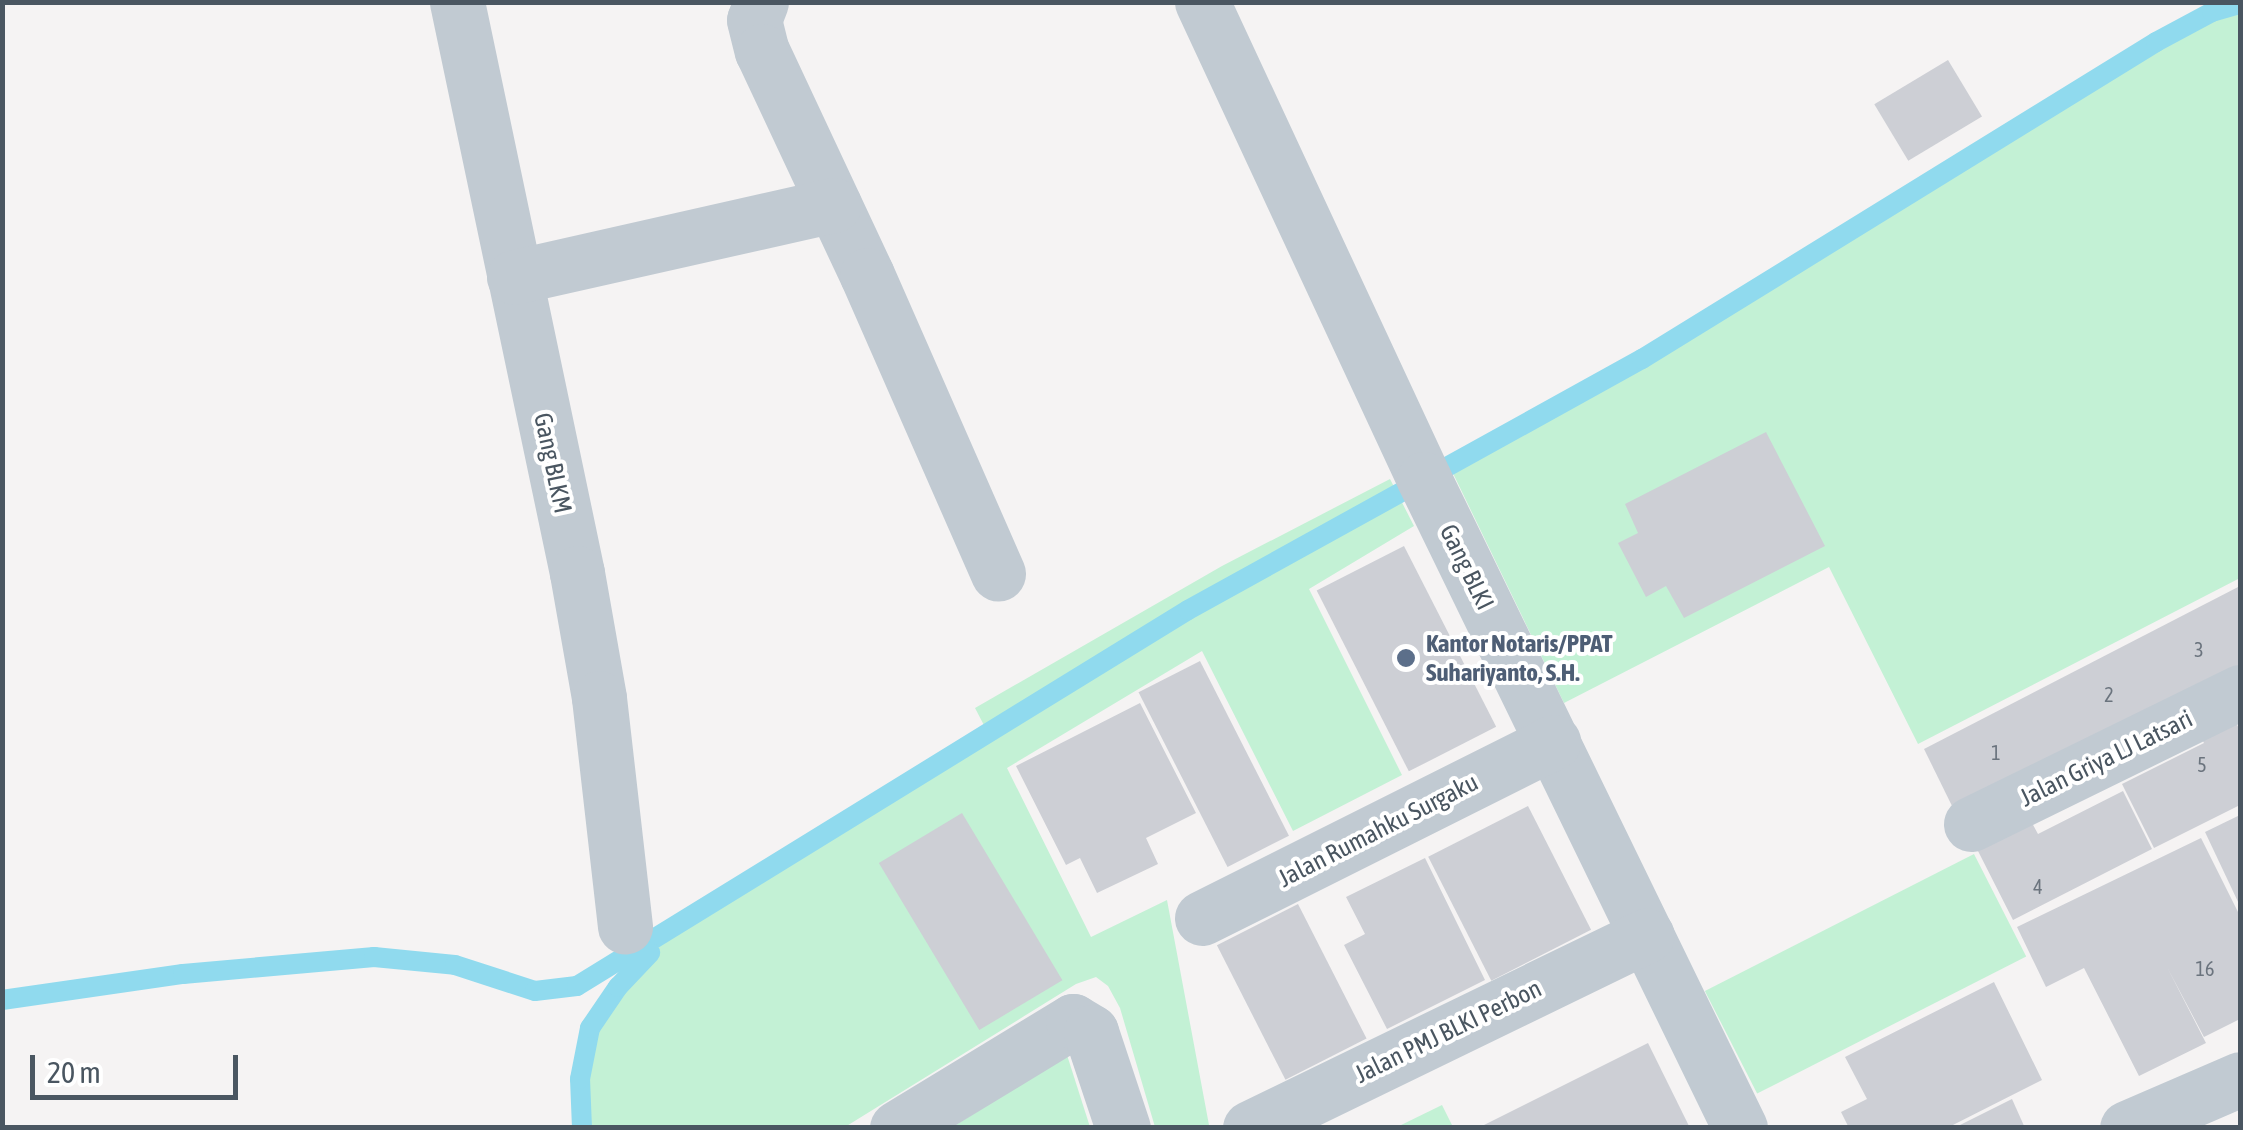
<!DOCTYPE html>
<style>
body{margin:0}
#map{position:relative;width:2243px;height:1130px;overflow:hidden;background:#f5f3f3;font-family:"Asap Condensed",sans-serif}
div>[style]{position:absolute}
.green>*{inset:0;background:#c3f1d5;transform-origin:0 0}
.stream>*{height:20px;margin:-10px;padding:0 10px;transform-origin:10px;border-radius:10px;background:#90daee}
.building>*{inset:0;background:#cdcfd5;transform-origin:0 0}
.street>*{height:55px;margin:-27.5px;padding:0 27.5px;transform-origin:27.5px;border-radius:27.5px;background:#c1cad2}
.dots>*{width:28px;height:28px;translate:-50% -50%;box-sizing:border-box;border:5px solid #fff;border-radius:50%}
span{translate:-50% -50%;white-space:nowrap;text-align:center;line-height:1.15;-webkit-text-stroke:8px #fff;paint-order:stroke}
.number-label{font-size:20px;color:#6b747e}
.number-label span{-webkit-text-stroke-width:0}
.street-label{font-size:25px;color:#4a5661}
.service-label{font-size:25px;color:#4e5e75;font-weight:700}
.left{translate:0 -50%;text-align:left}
.frame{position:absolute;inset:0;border:5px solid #4a5661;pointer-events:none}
.scale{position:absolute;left:30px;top:1055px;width:208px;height:45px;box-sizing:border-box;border:5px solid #4a5661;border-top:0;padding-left:12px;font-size:30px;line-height:35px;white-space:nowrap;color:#4a5661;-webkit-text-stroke:8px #fff;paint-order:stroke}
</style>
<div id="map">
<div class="green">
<div style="clip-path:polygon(2240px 4px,2240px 578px,1918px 744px,1829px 567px,1564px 703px,1449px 465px,1795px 268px,2156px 42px,2212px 12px)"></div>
<div style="clip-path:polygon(1390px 479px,1414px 526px,1309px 589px,1402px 775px,1293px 831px,1202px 651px,1007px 768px,1091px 937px,1167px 900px,1209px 1125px,1155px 1127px,1120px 1008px,1108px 986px,1096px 977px,1076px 984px,845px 1127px,582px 1128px,580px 1079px,590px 1028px,618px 987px,678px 928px,987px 731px,975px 708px,1222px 566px)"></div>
<div style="left:1974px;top:854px;width:115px;height:302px;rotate:63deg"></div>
<div style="clip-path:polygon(1067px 1055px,1090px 1127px,951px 1128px)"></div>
<div style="clip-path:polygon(1442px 1105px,1453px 1127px,1397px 1127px)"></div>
</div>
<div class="stream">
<div style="left:2px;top:1000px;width:183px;rotate:-8.2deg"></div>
<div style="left:183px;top:974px;width:192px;rotate:-5.1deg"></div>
<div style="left:374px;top:957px;width:81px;rotate:5.6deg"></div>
<div style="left:455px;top:965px;width:84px;rotate:18deg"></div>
<div style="left:535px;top:991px;width:42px;rotate:-6.8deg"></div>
<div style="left:577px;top:986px;width:717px;rotate:-31.61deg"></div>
<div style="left:1188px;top:610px;width:519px;rotate:-28.94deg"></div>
<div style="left:1642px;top:359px;width:604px;rotate:-31.66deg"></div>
<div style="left:2156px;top:42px;width:64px;rotate:-28.2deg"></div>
<div style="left:2212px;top:12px;width:29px;rotate:-16deg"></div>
<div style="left:582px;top:1128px;width:49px;rotate:-92.3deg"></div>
<div style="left:580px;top:1079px;width:52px;rotate:-78.9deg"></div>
<div style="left:590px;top:1028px;width:50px;rotate:-55.7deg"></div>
<div style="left:618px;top:987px;width:47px;rotate:-46.7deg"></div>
</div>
<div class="building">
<div style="left:1948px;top:60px;width:66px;height:86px;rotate:59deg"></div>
<div style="clip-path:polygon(1766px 432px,1825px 546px,1684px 618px,1666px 586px,1646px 597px,1618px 543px,1638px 533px,1625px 504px)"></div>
<div style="left:1404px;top:546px;width:203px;height:98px;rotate:63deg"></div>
<div style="clip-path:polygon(2240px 586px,2240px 666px,1954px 810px,1924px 749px)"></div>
<div style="left:1200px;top:661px;width:196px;height:69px;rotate:63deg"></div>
<div style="clip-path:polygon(1140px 703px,1196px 813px,1146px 838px,1158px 864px,1097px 893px,1080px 858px,1066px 865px,1016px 766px)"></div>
<div style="clip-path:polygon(2233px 716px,2240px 731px,2240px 805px,2154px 848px,2122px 784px,2204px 743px,2199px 734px)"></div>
<div style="clip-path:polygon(2123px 791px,2152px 849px,2013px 920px,1978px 851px,2032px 823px,2038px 834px)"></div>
<div style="left:1528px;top:806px;width:139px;height:112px;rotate:63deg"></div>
<div style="left:962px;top:813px;width:195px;height:97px;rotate:59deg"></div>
<div style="clip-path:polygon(2240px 815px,2240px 906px,2205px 832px)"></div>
<div style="clip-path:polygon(2201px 838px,2240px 916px,2240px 1019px,2204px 1037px,2167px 967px,2206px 1043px,2139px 1076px,2084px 968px,2046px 987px,2017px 927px)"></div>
<div style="clip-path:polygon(1425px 858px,1485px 980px,1387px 1029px,1344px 945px,1365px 934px,1346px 897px)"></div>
<div style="left:1298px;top:904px;width:151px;height:91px;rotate:63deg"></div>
<div style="clip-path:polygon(1994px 982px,2042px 1080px,1947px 1128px,1849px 1128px,1841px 1112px,1867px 1099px,1845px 1057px)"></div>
<div style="clip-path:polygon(1648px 1043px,1690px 1128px,1478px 1128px)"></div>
<div style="clip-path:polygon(2012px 1099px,2025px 1128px,1954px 1128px)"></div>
</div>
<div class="street">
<div style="left:457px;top:2px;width:583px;rotate:78.13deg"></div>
<div style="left:577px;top:573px;width:127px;rotate:80deg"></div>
<div style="left:599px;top:698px;width:230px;rotate:83.5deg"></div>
<div style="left:761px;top:2px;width:19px;rotate:111deg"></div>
<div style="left:754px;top:20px;width:32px;rotate:76deg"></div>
<div style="left:762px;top:51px;width:247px;rotate:64.9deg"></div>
<div style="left:867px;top:275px;width:326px;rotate:66.3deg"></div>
<div style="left:1202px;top:2px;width:526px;rotate:65.04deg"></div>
<div style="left:1424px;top:479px;width:722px;rotate:64.04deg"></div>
<div style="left:514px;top:277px;width:328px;rotate:-12.7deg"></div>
<div style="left:1971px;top:824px;width:300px;rotate:-26.1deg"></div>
<div style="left:1202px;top:918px;width:393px;rotate:-26.6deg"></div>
<div style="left:897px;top:1128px;width:206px;rotate:-31.3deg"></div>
<div style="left:1073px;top:1021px;width:21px;rotate:31deg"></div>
<div style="left:1091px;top:1032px;width:101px;rotate:71.6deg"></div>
<div style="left:1250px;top:1128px;width:441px;rotate:-25.9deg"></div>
<div style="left:2127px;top:1128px;width:123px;rotate:-23.4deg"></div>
</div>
<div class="dots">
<div style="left:1406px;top:658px;background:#5c6f8a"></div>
</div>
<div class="number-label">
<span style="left:2199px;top:649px">3</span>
<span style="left:2109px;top:694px">2</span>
<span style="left:1996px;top:752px">1</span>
<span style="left:2202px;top:764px">5</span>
<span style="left:2038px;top:886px">4</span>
<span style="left:2205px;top:968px">16</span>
</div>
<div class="street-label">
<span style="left:553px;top:463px;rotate:78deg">Gang BLKM</span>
<span style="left:1467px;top:567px;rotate:64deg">Gang BLKI</span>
<span style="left:2106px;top:758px;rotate:-26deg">Jalan Griya LJ Latsari</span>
<span style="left:1378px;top:830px;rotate:-27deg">Jalan Rumahku Surgaku</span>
<span style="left:1448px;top:1031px;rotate:-26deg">Jalan PMJ BLKI Perbon</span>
</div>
<div class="service-label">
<span class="left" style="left:1426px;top:658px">Kantor Notaris/PPAT<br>Suhariyanto, S.H.</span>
</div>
<div class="frame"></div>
<div class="scale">20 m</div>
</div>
